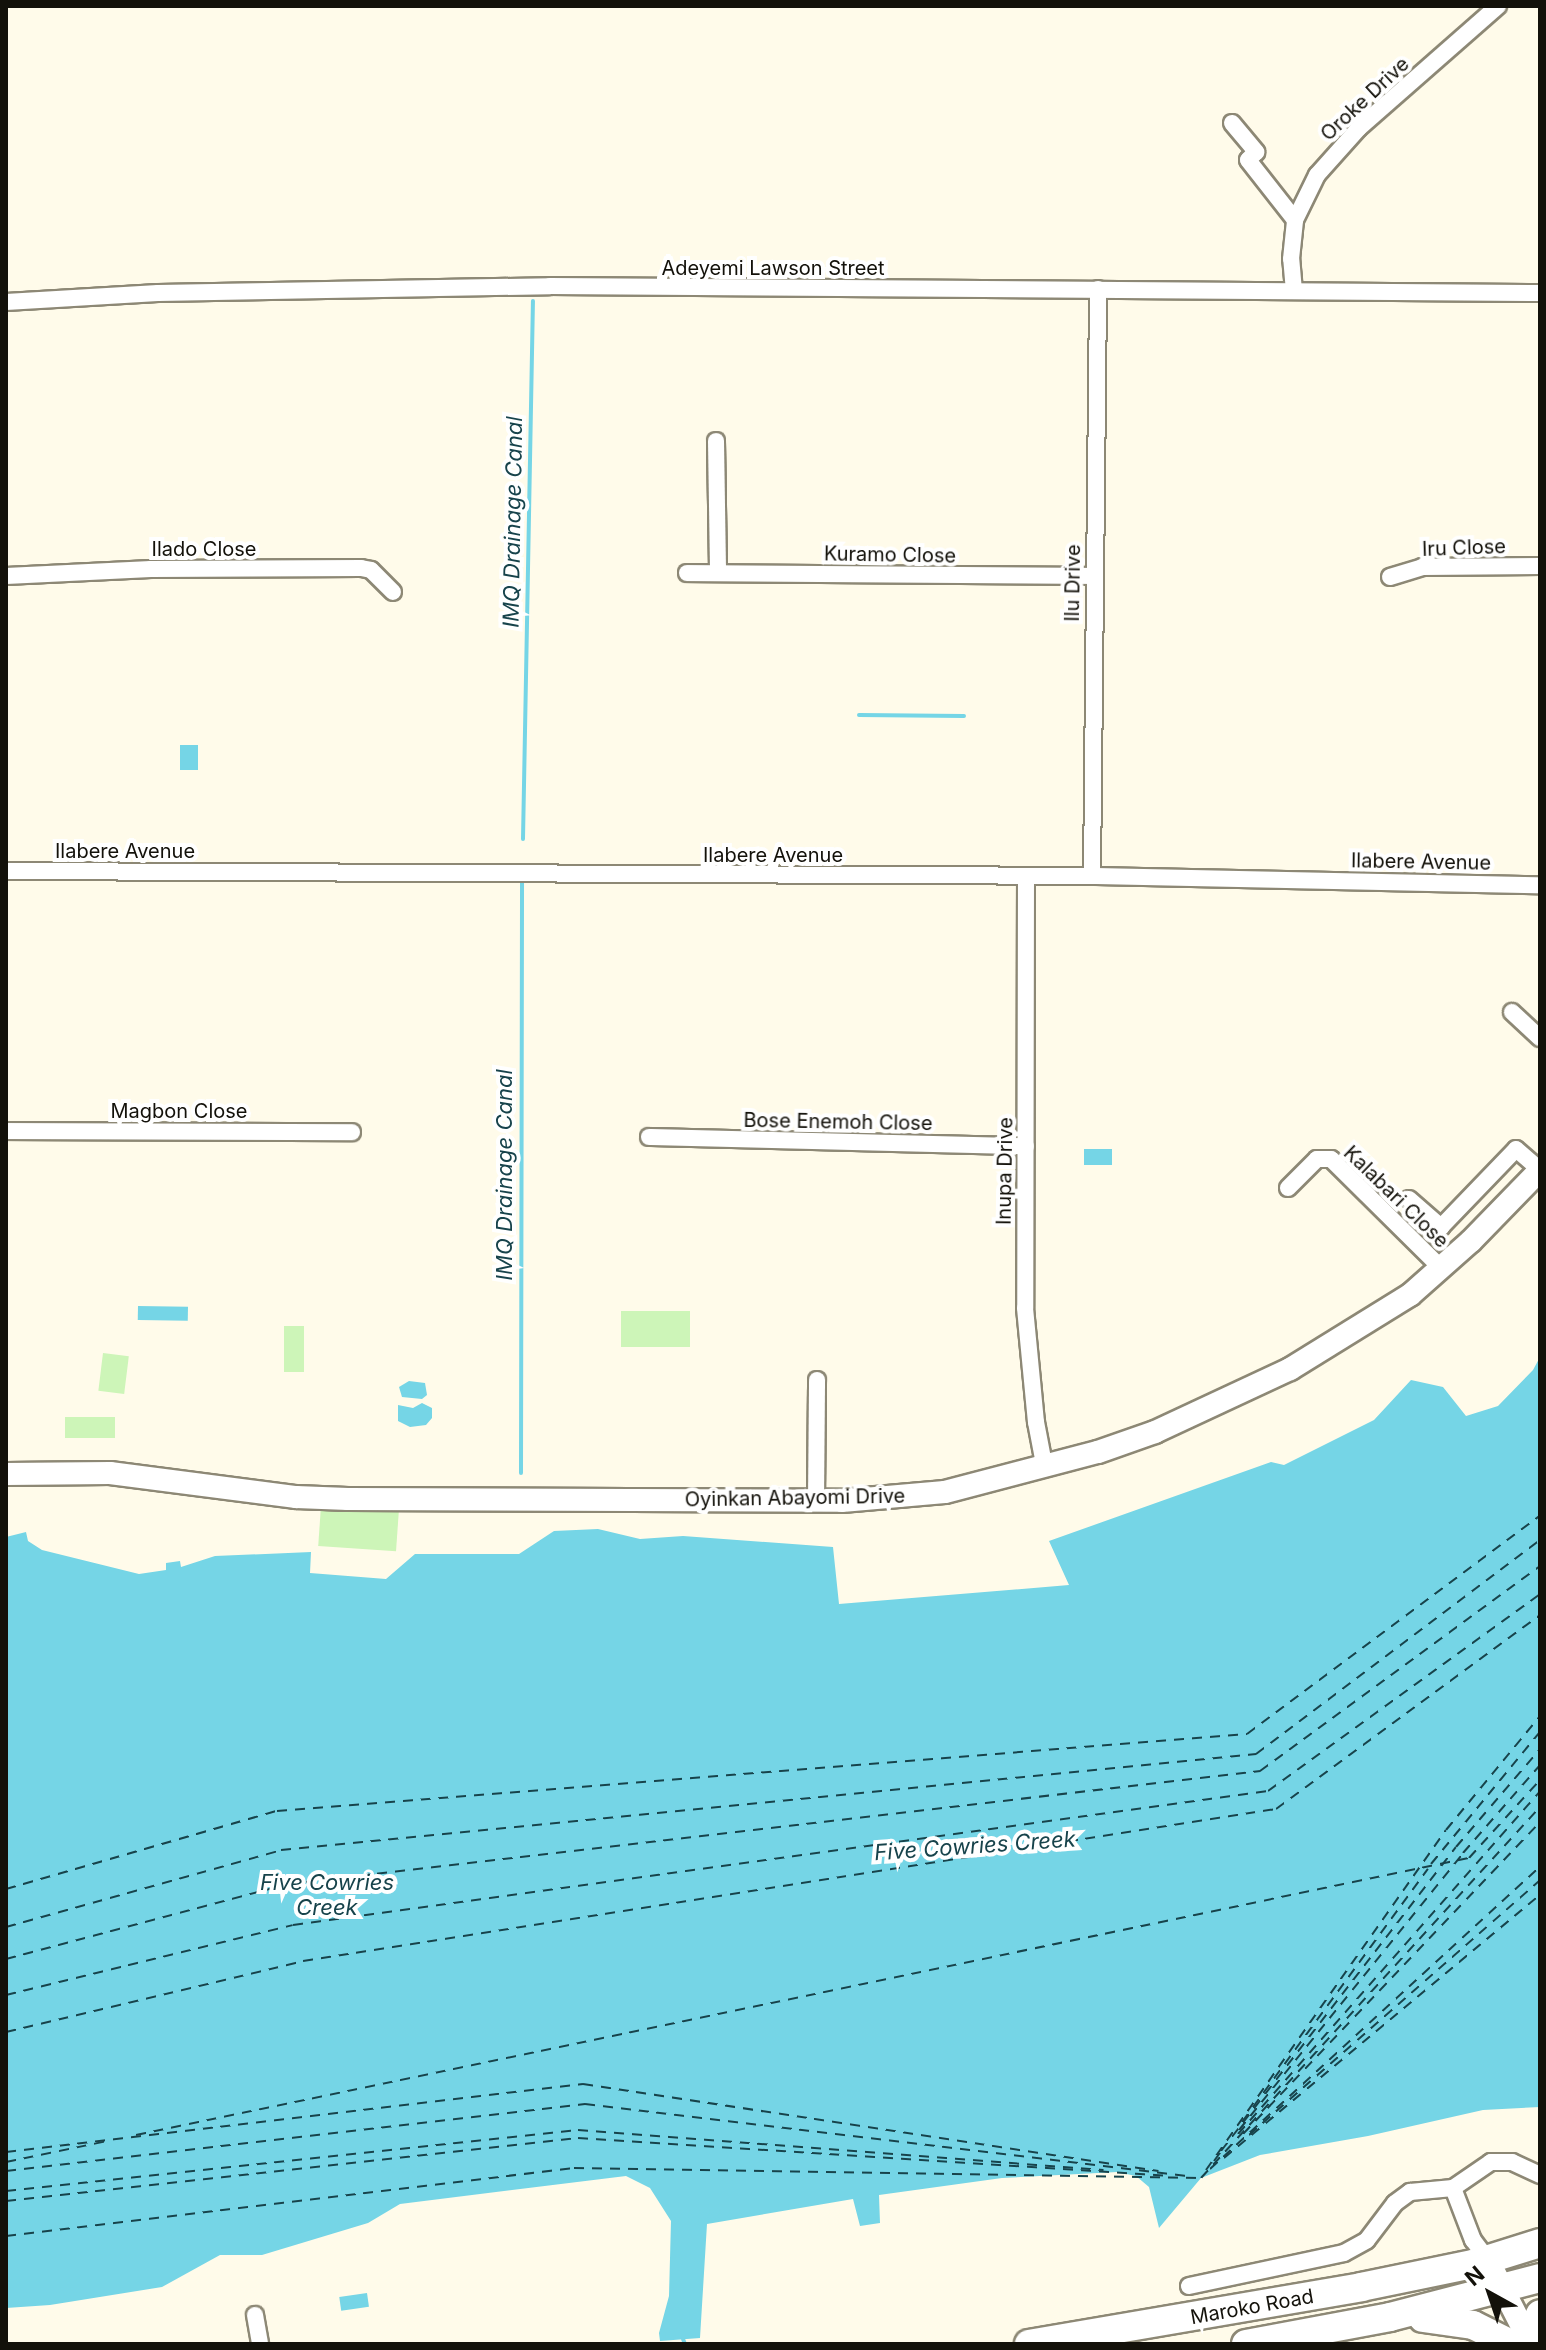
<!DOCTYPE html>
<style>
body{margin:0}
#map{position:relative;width:1546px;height:2350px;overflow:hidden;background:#fffbea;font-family:Inter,sans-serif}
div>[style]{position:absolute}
.green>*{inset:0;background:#cdf5b8;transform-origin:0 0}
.water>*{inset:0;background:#75d5e6;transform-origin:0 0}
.stream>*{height:4px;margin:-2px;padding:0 2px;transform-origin:2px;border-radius:2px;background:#75d5e6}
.ferry>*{height:2px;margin-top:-1px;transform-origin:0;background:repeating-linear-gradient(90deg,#17434b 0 10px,transparent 0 18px)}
.roads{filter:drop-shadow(2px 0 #8d8875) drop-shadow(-2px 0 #8d8875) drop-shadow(0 2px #8d8875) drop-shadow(0 -2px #8d8875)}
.street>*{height:16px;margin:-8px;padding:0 8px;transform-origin:8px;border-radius:8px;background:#fff}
.secondary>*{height:22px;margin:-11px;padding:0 11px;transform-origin:11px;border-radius:11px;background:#fff}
.highway>*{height:28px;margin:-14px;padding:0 14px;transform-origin:14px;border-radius:14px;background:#fff}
span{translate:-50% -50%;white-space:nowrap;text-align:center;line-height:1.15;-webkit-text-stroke:8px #fff;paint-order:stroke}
.street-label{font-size:20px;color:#13110a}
.water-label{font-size:22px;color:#17434b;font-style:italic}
.frame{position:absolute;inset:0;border:8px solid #13110a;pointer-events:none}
.north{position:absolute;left:1450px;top:2254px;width:80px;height:80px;-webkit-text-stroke:6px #fff;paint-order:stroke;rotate:320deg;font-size:22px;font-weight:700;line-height:32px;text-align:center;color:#13110a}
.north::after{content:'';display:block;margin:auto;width:28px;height:36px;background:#13110a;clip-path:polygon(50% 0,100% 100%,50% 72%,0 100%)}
</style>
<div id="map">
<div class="green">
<div style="left:690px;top:1311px;width:36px;height:69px;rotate:90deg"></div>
<div style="left:284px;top:1326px;width:20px;height:46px"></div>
<div style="left:103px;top:1353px;width:26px;height:38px;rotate:7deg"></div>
<div style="left:115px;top:1417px;width:21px;height:50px;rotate:90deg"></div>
<div style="left:321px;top:1506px;width:78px;height:40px;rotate:4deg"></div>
</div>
<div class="water">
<div style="left:180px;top:745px;width:18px;height:25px"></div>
<div style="left:1084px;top:1149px;width:28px;height:16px"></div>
<div style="left:138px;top:1306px;width:50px;height:14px;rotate:1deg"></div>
<div style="clip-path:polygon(1540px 1357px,1540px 2107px,1483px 2110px,1368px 2136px,1260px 2155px,1201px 2178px,1159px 2228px,1149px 2187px,1136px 2176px,1117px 2172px,1002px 2178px,879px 2195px,880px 2223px,860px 2226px,853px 2199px,707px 2224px,700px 2338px,660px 2341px,659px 2333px,669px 2296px,671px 2221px,650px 2188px,626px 2176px,400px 2204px,368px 2223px,262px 2255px,220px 2255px,162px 2287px,50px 2305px,6px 2308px,6px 1537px,26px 1532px,28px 1541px,42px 1550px,139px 1574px,166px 1570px,166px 1563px,180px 1561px,181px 1567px,215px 1556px,311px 1552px,310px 1573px,386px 1579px,415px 1554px,519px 1554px,554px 1531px,598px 1529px,640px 1539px,683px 1536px,833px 1547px,839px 1604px,1069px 1585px,1049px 1541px,1271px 1462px,1284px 1465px,1374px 1420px,1411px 1380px,1443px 1387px,1466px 1416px,1498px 1406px,1533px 1370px)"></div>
<div style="clip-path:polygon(409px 1381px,425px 1383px,427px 1395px,422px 1399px,402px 1397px,399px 1387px)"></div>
<div style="clip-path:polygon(422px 1403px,432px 1408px,432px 1418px,426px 1425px,410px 1427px,398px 1421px,398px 1405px,413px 1408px)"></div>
<div style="left:367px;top:2293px;width:14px;height:28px;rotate:82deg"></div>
</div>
<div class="stream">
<div style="left:859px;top:715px;width:105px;rotate:0.5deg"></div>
<div style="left:523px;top:839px;width:538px;rotate:-88.94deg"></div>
<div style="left:521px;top:1473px;width:594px;rotate:-89.9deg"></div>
<div style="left:683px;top:2339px;width:5px;rotate:68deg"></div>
</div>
<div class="ferry">
<div style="left:1431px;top:1864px;width:171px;rotate:-50.5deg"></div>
<div style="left:6px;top:1889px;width:282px;rotate:-16.1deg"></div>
<div style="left:277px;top:1811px;width:973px;rotate:-4.54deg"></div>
<div style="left:1247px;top:1734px;width:365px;rotate:-36.7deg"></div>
<div style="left:6px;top:1927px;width:286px;rotate:-15.6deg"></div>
<div style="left:281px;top:1850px;width:980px;rotate:-5.62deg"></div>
<div style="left:1256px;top:1754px;width:356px;rotate:-37deg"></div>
<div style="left:6px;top:1959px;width:292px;rotate:-14.9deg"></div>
<div style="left:288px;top:1884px;width:979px;rotate:-6.63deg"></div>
<div style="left:1260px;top:1771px;width:347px;rotate:-36.2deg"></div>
<div style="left:6px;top:1995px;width:295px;rotate:-13.7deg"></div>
<div style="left:293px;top:1925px;width:984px;rotate:-7.83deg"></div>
<div style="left:1268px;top:1791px;width:336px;rotate:-35.9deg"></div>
<div style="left:6px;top:2032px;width:305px;rotate:-13.4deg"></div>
<div style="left:303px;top:1961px;width:985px;rotate:-8.88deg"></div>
<div style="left:1276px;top:1809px;width:328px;rotate:-36.3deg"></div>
<div style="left:1242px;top:2122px;width:314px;rotate:-53.7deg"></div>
<div style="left:1239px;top:2130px;width:356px;rotate:-51deg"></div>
<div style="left:1463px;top:1853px;width:117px;rotate:-48.8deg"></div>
<div style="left:1238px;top:2134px;width:456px;rotate:-48.6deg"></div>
<div style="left:1243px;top:2134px;width:431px;rotate:-46.4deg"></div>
<div style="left:136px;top:2135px;width:1361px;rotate:-11.74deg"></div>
<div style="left:1469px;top:1858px;width:105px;rotate:-47.7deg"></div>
<div style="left:1249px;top:2135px;width:387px;rotate:-41.2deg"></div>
<div style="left:1221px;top:2151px;width:384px;rotate:-52.3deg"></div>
<div style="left:1456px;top:1847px;width:129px;rotate:-49.4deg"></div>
<div style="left:6px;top:2152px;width:581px;rotate:-6.72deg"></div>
<div style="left:583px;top:2084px;width:582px;rotate:8.6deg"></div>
<div style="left:1224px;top:2158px;width:411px;rotate:-39.8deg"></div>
<div style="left:1214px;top:2161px;width:14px;rotate:-54deg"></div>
<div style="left:6px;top:2162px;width:103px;rotate:-11.7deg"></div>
<div style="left:1210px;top:2169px;width:447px;rotate:-42.5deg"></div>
<div style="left:1206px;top:2170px;width:416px;rotate:-54.8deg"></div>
<div style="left:1446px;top:1830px;width:148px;rotate:-50.5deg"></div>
<div style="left:6px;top:2171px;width:583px;rotate:-6.6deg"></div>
<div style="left:585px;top:2104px;width:606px;rotate:6.82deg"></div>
<div style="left:6px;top:2191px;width:575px;rotate:-6.09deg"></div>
<div style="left:578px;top:2130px;width:527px;rotate:4.36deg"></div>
<div style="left:6px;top:2201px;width:575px;rotate:-6.29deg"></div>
<div style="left:578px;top:2138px;width:594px;rotate:3.67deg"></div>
<div style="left:6px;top:2236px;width:572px;rotate:-6.83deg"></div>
<div style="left:574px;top:2168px;width:627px;rotate:0.91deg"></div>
<div style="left:1201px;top:2178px;width:503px;rotate:-47.58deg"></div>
</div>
<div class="roads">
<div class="street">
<div style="left:1232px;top:123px;width:38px;rotate:50deg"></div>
<div style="left:1256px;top:152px;width:11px;rotate:135deg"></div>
<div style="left:1248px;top:160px;width:76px;rotate:51.9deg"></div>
<div style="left:1294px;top:291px;width:32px;rotate:-95deg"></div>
<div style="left:1291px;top:259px;width:39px;rotate:-84deg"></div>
<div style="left:1295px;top:220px;width:50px;rotate:-63.9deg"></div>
<div style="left:1317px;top:175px;width:63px;rotate:-48.2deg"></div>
<div style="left:1359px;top:128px;width:185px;rotate:-41.3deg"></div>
<div style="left:6px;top:302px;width:152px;rotate:-3.4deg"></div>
<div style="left:158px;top:293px;width:392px;rotate:-1deg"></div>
<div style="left:550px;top:286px;width:990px;rotate:0.41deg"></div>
<div style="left:716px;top:441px;width:132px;rotate:89.1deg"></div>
<div style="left:687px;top:573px;width:406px;rotate:0.4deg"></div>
<div style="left:6px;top:576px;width:145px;rotate:-2.8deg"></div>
<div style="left:151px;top:569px;width:210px;rotate:-0.3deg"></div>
<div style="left:361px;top:568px;width:10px;rotate:11deg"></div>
<div style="left:371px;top:570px;width:31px;rotate:45deg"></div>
<div style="left:1390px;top:577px;width:34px;rotate:-17deg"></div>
<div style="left:1422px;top:567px;width:118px;rotate:-0.5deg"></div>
<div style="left:6px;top:871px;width:1086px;rotate:0.26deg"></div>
<div style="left:1092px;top:876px;width:448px;rotate:1.2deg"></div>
<div style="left:1092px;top:876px;width:587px;rotate:-89.41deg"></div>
<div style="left:1026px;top:877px;width:431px;rotate:90.1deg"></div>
<div style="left:1025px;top:1308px;width:115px;rotate:84.5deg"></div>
<div style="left:1036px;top:1422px;width:43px;rotate:79.2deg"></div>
<div style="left:1512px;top:1012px;width:38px;rotate:43deg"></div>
<div style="left:6px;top:1131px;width:346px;rotate:0.2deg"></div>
<div style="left:649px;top:1137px;width:377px;rotate:1.4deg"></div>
<div style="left:1288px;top:1188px;width:41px;rotate:-45deg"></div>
<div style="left:1317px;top:1159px;width:14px"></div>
<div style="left:1331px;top:1159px;width:155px;rotate:44.7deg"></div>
<div style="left:1409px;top:1199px;width:43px;rotate:41.2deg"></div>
<div style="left:1441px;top:1227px;width:108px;rotate:-46.1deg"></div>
<div style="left:1516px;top:1149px;width:32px;rotate:41deg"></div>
<div style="left:816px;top:1500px;width:120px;rotate:-89.5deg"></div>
<div style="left:1453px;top:2188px;width:56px;rotate:69deg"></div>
<div style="left:1473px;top:2240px;width:25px;rotate:53deg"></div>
<div style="left:1189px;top:2286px;width:158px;rotate:-12deg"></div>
<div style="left:1344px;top:2253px;width:26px;rotate:-29deg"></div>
<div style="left:1367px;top:2240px;width:46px;rotate:-52.9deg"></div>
<div style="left:1395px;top:2203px;width:19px;rotate:-36deg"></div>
<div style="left:1410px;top:2192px;width:43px;rotate:-5.3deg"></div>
<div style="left:1453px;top:2188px;width:46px;rotate:-34.4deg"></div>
<div style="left:1491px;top:2162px;width:21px"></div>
<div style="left:1512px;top:2162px;width:31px;rotate:25deg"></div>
<div style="left:255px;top:2315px;width:29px;rotate:80deg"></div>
</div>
<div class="secondary">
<div style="left:6px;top:1474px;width:104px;rotate:-0.6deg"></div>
<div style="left:110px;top:1473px;width:188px;rotate:7.4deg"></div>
<div style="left:296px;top:1497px;width:52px;rotate:2.2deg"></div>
<div style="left:348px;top:1499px;width:494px;rotate:0.2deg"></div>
<div style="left:842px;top:1501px;width:103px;rotate:-5deg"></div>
<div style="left:945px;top:1492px;width:158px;rotate:-14.7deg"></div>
<div style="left:1098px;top:1452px;width:60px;rotate:-19.3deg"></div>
<div style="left:1155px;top:1432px;width:149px;rotate:-25deg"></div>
<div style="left:1290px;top:1369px;width:141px;rotate:-31.7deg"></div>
<div style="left:1410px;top:1295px;width:81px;rotate:-41.5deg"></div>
<div style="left:1471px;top:1241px;width:99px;rotate:-45.8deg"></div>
<div style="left:1488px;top:2260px;width:94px;rotate:62.9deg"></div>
</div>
<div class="highway">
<div style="left:1423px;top:2318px;width:50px;rotate:8deg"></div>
<div style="left:1473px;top:2325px;width:42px;rotate:26.6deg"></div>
<div style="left:1529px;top:2339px;width:27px;rotate:-66deg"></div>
<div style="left:1029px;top:2344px;width:337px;rotate:-9.7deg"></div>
<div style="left:1361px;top:2287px;width:114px;rotate:-11.6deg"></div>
<div style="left:1473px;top:2264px;width:70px;rotate:-17.4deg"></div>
<div style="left:1246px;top:2344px;width:147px;rotate:-10.6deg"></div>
<div style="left:1390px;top:2317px;width:155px;rotate:-14.6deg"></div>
</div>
</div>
<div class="street-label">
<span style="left:1365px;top:99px;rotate:-43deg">Oroke Drive</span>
<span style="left:773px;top:268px">Adeyemi Lawson Street</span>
<span style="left:1464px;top:548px;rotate:-2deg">Iru Close</span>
<span style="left:204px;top:549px">Ilado Close</span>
<span style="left:890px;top:555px;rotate:1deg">Kuramo Close</span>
<span style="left:1073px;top:583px;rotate:-89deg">Ilu Drive</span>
<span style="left:125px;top:851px">Ilabere Avenue</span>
<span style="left:773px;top:855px">Ilabere Avenue</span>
<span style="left:1421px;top:862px;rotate:1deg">Ilabere Avenue</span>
<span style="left:179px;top:1111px">Magbon Close</span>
<span style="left:838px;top:1122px;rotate:1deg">Bose Enemoh Close</span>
<span style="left:1005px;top:1171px;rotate:-89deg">Inupa Drive</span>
<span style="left:1396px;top:1197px;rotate:44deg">Kalabari Close</span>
<span style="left:795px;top:1498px;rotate:-1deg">Oyinkan Abayomi Drive</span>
<span style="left:1252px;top:2307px;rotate:-10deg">Maroko Road</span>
</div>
<div class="water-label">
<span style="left:513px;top:522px;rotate:-89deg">IMQ Drainage Canal</span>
<span style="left:505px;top:1175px;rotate:-90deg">IMQ Drainage Canal</span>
<span style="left:975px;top:1846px;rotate:-4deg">Five Cowries Creek</span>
<span style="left:327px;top:1895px">Five Cowries<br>Creek</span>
</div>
<div class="frame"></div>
<div class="north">N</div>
</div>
